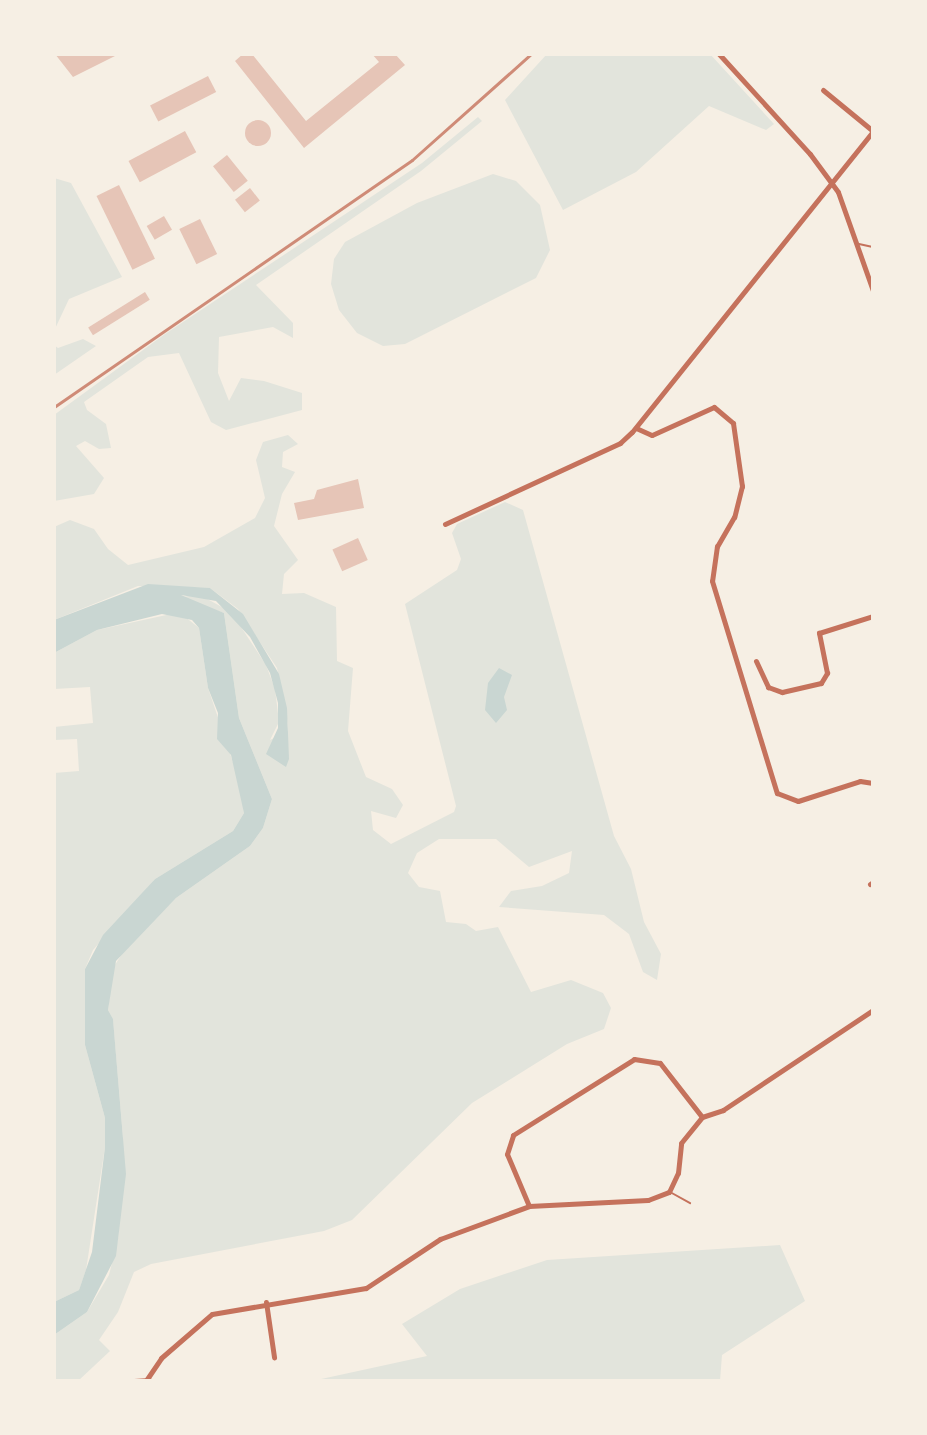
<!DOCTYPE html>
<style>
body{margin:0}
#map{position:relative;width:927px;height:1435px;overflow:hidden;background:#f6efe4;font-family:Commissioner,sans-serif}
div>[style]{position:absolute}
.green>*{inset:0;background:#e2e4dc}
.water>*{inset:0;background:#c9d6d2}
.building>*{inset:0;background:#e6c5b7;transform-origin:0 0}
.round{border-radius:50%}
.service>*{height:2px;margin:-1px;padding:0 1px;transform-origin:1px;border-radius:1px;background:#c5725c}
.minor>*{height:5px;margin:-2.5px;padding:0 2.5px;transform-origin:2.5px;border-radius:2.5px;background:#c5725c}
.rail>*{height:3px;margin:-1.5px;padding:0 1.5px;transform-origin:1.5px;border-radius:1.5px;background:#cf8b77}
span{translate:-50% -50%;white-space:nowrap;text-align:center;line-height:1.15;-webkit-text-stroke:6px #f6efe4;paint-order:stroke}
.frame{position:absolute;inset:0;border:56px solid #f6efe4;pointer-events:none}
</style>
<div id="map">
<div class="green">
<div style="clip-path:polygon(547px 54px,710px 54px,774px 124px,766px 130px,709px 106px,636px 172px,563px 210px,505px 100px)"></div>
<div style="clip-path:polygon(478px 117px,482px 121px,421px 171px,256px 285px,293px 323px,293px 338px,273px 327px,219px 337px,218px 373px,229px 401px,241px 378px,264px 381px,302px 393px,302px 410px,226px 430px,211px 422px,179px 353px,148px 357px,84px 402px,87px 410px,106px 424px,111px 448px,99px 449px,85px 441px,76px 446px,104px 478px,94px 494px,54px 501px,54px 415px,165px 334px,422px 163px)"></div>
<div style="clip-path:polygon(493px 174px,516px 181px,540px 205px,550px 250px,536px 278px,405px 344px,383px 346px,357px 333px,339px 310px,331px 284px,334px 259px,345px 242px,417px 203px)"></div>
<div style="clip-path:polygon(54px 178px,71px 183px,122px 277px,69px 299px,54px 331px)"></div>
<div style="clip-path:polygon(83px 339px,96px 346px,54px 375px,54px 345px,58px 348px)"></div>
<div style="clip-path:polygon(288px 435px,298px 444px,283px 452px,282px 467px,295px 472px,282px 494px,274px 526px,298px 560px,284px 574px,282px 594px,304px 593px,336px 607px,337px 661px,353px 668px,348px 731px,366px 777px,392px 789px,403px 805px,396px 818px,371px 811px,373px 830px,391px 844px,454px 812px,456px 806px,405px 604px,457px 570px,461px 559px,452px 533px,457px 524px,505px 502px,523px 510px,614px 836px,631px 869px,644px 922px,661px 954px,657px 980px,643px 972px,629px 934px,604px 915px,499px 907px,511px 891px,542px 886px,569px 873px,572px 851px,529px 867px,496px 839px,439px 839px,417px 853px,408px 873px,419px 887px,440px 891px,446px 922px,466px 924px,476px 931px,498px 927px,531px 992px,571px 980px,603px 993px,611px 1008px,604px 1029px,567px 1044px,472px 1103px,352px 1220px,324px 1231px,151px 1264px,134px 1272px,118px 1312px,99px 1340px,110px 1351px,78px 1381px,54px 1381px,54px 1335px,87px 1312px,109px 1275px,118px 1239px,123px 1138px,113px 1020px,108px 1010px,113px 968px,127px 946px,176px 898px,250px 846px,263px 828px,272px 799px,239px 718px,224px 613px,179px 597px,200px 595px,231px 612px,266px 665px,275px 689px,279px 722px,270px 740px,288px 731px,288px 724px,277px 668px,238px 609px,210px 588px,138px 586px,54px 620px,54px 527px,70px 520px,94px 529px,108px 549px,128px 565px,204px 547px,255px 518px,265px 498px,256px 460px,263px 442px)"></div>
<div style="clip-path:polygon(171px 614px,184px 616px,199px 628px,208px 688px,242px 789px,244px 813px,233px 831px,155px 879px,93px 950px,85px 969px,85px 1045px,105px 1118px,105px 1147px,86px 1270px,79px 1290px,54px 1302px,54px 773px,79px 771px,77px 739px,54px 740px,54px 727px,93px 723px,90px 687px,54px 689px,54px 653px,97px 630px)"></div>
<div style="clip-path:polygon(780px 1245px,805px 1301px,722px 1355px,720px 1381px,312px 1381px,427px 1356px,402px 1324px,460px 1289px,547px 1260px)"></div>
</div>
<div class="water">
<div style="clip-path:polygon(148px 584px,210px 588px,243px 614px,279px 674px,287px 708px,289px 759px,286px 767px,266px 754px,278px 728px,278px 703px,270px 673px,250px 637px,216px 601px,181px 595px,224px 613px,239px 718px,272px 799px,263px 828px,250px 846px,176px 898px,116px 961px,108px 1010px,113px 1019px,126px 1174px,116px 1256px,87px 1312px,54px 1335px,54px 1302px,79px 1290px,92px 1252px,105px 1147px,105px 1118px,85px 1045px,85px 969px,103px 935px,155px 879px,233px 831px,244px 813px,231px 755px,217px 739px,218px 713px,208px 688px,199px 628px,192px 620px,162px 614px,97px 630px,54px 653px,54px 620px)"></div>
<div style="clip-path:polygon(499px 668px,512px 675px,504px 697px,507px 710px,496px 723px,485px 710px,488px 683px)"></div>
</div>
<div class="building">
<div style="clip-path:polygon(55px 54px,77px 55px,119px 54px,73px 77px)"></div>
<div style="clip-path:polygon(243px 54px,252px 54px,306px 121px,379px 62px,372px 54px,395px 54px,405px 65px,304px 148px,235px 61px)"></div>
<div style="left:208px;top:76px;width:18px;height:65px;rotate:63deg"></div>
<div class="round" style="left:245px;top:120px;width:26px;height:26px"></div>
<div style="left:185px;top:131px;width:24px;height:64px;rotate:62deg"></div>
<div style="left:227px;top:155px;width:33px;height:18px;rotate:51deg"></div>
<div style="left:119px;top:185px;width:82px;height:25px;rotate:64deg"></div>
<div style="left:250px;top:188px;width:16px;height:19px;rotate:52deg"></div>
<div style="left:164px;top:216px;width:16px;height:20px;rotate:60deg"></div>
<div style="left:200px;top:219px;width:39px;height:23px;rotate:64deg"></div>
<div style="left:145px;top:292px;width:9px;height:67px;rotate:58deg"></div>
<div style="clip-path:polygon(358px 479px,364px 508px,298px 520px,294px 503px,314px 499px,317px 490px)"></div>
<div style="left:358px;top:538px;width:24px;height:28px;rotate:66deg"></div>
</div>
<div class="service">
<div style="left:859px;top:244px;width:14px;rotate:12deg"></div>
<div style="left:670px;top:1192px;width:23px;rotate:29deg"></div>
</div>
<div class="minor">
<div style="left:719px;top:54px;width:135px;rotate:47.7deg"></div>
<div style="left:810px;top:154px;width:47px;rotate:53.6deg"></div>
<div style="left:838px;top:192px;width:105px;rotate:70.5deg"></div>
<div style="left:823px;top:90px;width:65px;rotate:39.4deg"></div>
<div style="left:636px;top:428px;width:17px;rotate:24deg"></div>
<div style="left:652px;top:435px;width:68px;rotate:-24.3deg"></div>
<div style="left:714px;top:407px;width:25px;rotate:40deg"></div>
<div style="left:733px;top:423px;width:64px;rotate:81.9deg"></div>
<div style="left:742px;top:486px;width:32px;rotate:104deg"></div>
<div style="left:734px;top:517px;width:34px;rotate:120deg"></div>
<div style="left:717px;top:546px;width:35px;rotate:98deg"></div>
<div style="left:712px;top:581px;width:222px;rotate:73deg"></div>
<div style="left:777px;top:793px;width:22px;rotate:21deg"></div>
<div style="left:798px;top:801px;width:65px;rotate:-17.9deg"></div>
<div style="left:860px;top:781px;width:13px;rotate:9deg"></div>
<div style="left:445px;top:524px;width:193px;rotate:-24.8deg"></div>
<div style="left:620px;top:443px;width:16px;rotate:-43deg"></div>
<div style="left:632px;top:432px;width:386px;rotate:-51.3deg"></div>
<div style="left:756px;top:661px;width:29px;rotate:65deg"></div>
<div style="left:768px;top:687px;width:15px;rotate:20deg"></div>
<div style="left:782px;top:692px;width:40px;rotate:-13deg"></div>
<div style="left:821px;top:683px;width:12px;rotate:-59deg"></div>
<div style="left:827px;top:673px;width:41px;rotate:-101.3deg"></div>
<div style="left:819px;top:633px;width:57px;rotate:-17.5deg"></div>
<div style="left:870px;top:884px;width:4px;rotate:-34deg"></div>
<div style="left:529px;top:1206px;width:56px;rotate:-112.9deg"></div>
<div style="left:507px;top:1154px;width:20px;rotate:-72deg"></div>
<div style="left:513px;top:1135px;width:143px;rotate:-32.1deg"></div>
<div style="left:634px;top:1059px;width:26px;rotate:9deg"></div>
<div style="left:660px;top:1063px;width:68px;rotate:52.1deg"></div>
<div style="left:266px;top:1302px;width:56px;rotate:81.7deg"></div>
<div style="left:147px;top:1379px;width:25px;rotate:-56deg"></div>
<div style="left:161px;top:1358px;width:67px;rotate:-40.8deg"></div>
<div style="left:212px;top:1314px;width:156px;rotate:-9.6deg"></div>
<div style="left:366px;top:1288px;width:89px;rotate:-33.5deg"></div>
<div style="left:440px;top:1239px;width:95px;rotate:-20.3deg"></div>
<div style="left:529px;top:1206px;width:119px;rotate:-2.9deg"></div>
<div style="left:648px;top:1200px;width:22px;rotate:-21deg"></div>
<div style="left:669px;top:1192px;width:21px;rotate:-65deg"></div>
<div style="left:678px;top:1173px;width:30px;rotate:-84deg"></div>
<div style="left:681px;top:1143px;width:33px;rotate:-51deg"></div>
<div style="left:702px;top:1117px;width:22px;rotate:-18deg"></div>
<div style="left:723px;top:1110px;width:180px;rotate:-33.7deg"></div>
<div style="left:134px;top:1381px;width:15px;rotate:-4deg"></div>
</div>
<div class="rail">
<div style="left:54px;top:407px;width:435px;rotate:-34.6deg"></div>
<div style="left:412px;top:160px;width:159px;rotate:-41.7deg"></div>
</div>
<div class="frame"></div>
</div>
